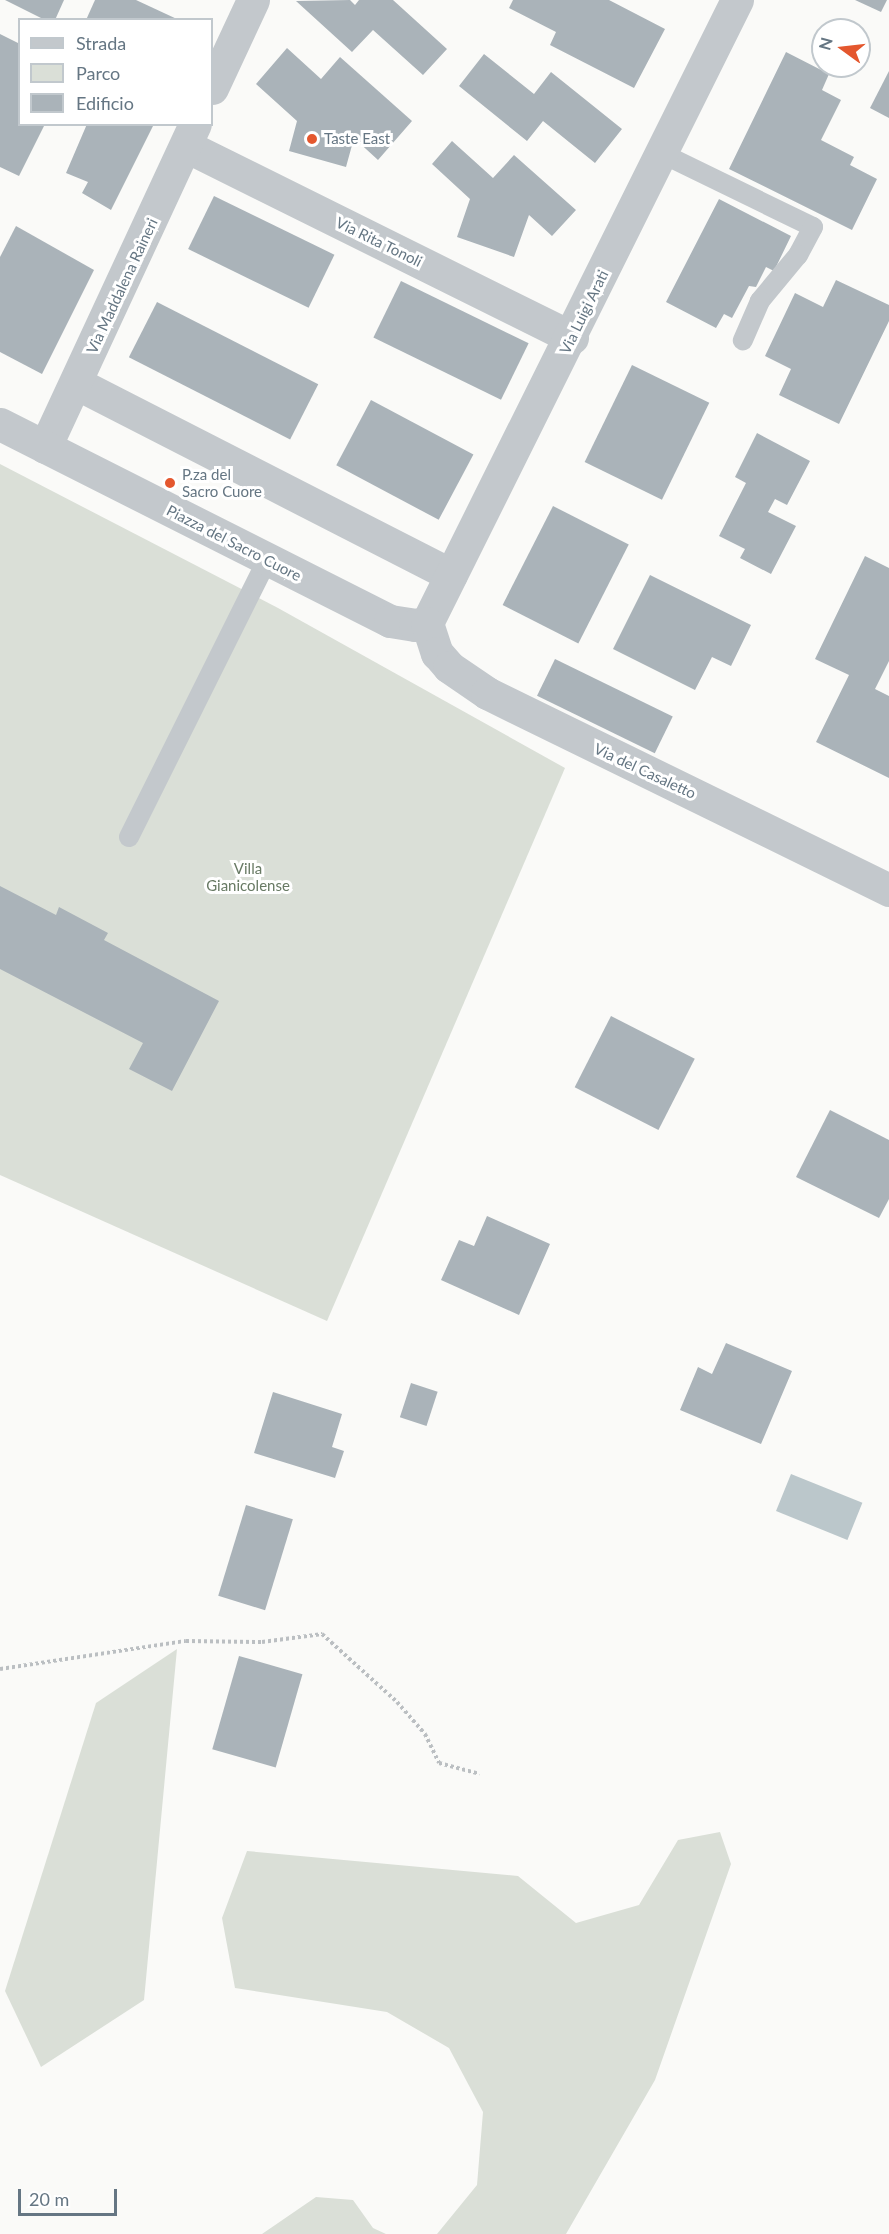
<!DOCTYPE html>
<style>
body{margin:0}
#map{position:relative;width:889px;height:2234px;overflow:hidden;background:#fafaf8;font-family:Lato,sans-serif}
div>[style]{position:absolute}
.green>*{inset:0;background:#dadfd7}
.water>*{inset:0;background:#bbc7cb;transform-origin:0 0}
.building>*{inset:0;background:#aab3b9;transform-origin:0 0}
.path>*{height:4px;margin-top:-2px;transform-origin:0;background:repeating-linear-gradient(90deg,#bbbfc2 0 3px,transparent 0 6px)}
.service>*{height:20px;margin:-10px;padding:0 10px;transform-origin:10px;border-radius:10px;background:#c3c8cc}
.minor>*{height:33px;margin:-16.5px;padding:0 16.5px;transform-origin:16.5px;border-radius:16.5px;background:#c3c8cc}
.tertiary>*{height:33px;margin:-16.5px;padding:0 16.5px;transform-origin:16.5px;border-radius:16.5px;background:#c3c8cc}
.dots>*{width:16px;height:16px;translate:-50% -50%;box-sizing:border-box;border:3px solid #fff;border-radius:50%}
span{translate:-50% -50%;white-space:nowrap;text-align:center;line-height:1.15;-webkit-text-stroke:6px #fff;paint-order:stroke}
.poi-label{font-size:15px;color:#657683}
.left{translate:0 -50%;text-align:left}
.street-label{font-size:15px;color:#657683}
.park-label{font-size:15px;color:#687a64}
.legend{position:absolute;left:18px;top:18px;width:195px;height:108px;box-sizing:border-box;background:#fff;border:2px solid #c1c8cd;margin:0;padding:8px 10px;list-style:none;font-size:18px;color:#657683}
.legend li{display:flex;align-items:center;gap:12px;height:30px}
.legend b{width:30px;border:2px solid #c1c8cd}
.north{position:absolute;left:811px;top:18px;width:60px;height:60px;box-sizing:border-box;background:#fff;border:2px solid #c1c8cd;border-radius:50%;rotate:285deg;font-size:16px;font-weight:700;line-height:24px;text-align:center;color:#657683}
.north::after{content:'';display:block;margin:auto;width:21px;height:27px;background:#e4572e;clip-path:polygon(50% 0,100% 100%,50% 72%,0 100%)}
.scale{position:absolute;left:18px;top:2189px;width:99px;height:27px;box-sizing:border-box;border:3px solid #657683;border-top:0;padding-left:8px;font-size:18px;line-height:21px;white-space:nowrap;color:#657683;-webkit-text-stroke:4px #fff;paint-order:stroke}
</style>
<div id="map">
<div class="green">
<div style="clip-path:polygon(0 464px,278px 608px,565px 768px,327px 1321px,0 1175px)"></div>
<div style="clip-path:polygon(177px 1649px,144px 2000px,41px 2067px,5px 1991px,96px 1703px)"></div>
<div style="clip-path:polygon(720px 1832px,731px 1864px,655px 2080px,566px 2234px,437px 2234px,477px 2185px,483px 2112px,449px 2048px,387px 2012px,235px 1988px,222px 1918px,247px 1851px,518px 1876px,576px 1923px,639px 1905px,678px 1840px)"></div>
<div style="clip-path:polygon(316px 2197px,353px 2200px,373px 2228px,386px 2234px,262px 2234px)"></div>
</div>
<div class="water">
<div style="left:791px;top:1474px;width:77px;height:40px;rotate:22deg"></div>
</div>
<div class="building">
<div style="clip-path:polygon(5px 0,64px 0,55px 20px,45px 20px)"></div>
<div style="clip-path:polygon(95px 0,136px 0,179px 20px,86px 20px)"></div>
<div style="clip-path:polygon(350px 0,355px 5px,359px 0,393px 0,447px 49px,423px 75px,373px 30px,352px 52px,296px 1px)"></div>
<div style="clip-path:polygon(513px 0,609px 0,665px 29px,634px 88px,550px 45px,556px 32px,509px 8px)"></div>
<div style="clip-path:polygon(855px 0,887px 0,881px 12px)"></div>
<div style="clip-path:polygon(0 34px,20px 44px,20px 124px,45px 124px,19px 176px,0 167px)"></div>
<div style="clip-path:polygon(287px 48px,321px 79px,340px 57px,412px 121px,378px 160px,354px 138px,346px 167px,289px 151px,297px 121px,256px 84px)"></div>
<div style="clip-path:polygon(786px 52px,829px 74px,822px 90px,841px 100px,821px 140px,854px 157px,850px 165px,877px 179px,852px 230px,729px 169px)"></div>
<div style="clip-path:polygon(484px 54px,534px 94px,551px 72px,622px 129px,595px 163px,543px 121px,527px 141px,459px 86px)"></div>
<div style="clip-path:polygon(889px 71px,889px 118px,870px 108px)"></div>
<div style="clip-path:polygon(87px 124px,154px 124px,111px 210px,82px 193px,88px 182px,66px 173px)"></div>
<div style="clip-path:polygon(452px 141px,493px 178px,514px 155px,576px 210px,552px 236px,529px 215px,514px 257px,457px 237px,470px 199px,432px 164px)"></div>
<div style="left:214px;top:196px;width:134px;height:59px;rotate:26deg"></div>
<div style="clip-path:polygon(719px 199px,791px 236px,774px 271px,766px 267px,756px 287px,749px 286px,732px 318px,724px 314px,716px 328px,666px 302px)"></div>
<div style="clip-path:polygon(16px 226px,94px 270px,42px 374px,0 352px,0 257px)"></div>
<div style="clip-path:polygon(836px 280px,889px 305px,889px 321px,839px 424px,779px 395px,791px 369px,765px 356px,795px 293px,823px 307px)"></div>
<div style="left:401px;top:281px;width:142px;height:63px;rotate:26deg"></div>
<div style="left:157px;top:302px;width:181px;height:62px;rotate:27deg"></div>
<div style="left:632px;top:365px;width:86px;height:108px;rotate:26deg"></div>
<div style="left:371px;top:400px;width:116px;height:74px;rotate:28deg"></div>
<div style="clip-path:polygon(757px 433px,810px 461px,787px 505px,775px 499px,768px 512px,796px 526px,771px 574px,740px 558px,745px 549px,719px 536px,746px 483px,735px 477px)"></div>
<div style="left:553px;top:506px;width:85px;height:111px;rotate:27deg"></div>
<div style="clip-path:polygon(865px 556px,889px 568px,889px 661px,875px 689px,889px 696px,889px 778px,816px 742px,849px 675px,815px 659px)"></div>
<div style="clip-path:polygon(650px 575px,751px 625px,731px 666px,712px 657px,695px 690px,613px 649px)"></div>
<div style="left:555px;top:659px;width:131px;height:41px;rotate:26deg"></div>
<div style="clip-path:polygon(0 886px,56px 915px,59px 907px,108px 933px,104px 940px,219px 1001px,172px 1091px,129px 1069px,143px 1043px,0 969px)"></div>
<div style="left:611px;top:1016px;width:94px;height:80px;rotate:27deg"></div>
<div style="clip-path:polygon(830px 1110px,889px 1140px,889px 1199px,879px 1218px,796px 1177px)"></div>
<div style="clip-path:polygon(487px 1216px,550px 1244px,519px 1315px,441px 1280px,459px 1240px,474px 1246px)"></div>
<div style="clip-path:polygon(726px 1343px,792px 1371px,761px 1444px,680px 1410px,698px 1367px,712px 1374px)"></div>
<div style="left:411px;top:1383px;width:28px;height:36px;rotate:18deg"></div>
<div style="clip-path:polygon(273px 1392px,342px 1414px,332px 1447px,344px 1451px,335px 1478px,254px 1453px)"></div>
<div style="left:246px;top:1505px;width:49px;height:95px;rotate:17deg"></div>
<div style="left:239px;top:1656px;width:66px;height:97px;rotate:16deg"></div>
</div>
<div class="path">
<div style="left:0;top:1669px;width:188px;rotate:-8.6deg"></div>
<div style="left:186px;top:1641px;width:76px;rotate:0.8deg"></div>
<div style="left:262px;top:1642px;width:61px;rotate:-7.6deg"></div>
<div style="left:322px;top:1634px;width:101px;rotate:42.2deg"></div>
<div style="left:397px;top:1702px;width:43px;rotate:48.8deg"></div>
<div style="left:425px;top:1734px;width:32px;rotate:64deg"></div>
<div style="left:439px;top:1763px;width:42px;rotate:15deg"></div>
</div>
<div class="service">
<div style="left:661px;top:153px;width:169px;rotate:26deg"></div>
<div style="left:813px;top:227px;width:32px;rotate:118deg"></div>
<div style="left:798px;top:255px;width:60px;rotate:129.6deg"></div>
<div style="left:760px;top:301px;width:43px;rotate:113.6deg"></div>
<div style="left:129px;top:837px;width:309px;rotate:-63.5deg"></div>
</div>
<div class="minor">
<div style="left:212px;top:88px;width:97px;rotate:-65deg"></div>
<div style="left:186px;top:146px;width:431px;rotate:26.4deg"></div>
<div style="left:76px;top:383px;width:421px;rotate:27.1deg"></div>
<div style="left:45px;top:447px;width:356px;rotate:-65.1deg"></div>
<div style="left:427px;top:623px;width:696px;rotate:-63.55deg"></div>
</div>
<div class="tertiary">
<div style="left:0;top:424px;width:437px;rotate:26.8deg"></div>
<div style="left:390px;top:621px;width:25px;rotate:9deg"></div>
<div style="left:415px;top:625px;width:12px;rotate:-9deg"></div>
<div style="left:427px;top:623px;width:32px;rotate:72deg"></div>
<div style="left:437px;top:653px;width:18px;rotate:49deg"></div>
<div style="left:449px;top:667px;width:46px;rotate:34.4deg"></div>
<div style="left:487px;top:693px;width:448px;rotate:26.1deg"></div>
</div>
<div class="dots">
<div style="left:312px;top:139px;background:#e4572e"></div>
<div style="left:170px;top:483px;background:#e4572e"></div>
</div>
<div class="poi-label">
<span class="left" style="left:324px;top:139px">Taste East</span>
<span class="left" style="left:182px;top:483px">P.za del<br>Sacro Cuore</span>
</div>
<div class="street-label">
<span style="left:379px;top:242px;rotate:26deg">Via Rita Tonoli</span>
<span style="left:122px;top:286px;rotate:-65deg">Via Maddalena Raineri</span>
<span style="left:584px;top:312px;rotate:-64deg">Via Luigi Arati</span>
<span style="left:234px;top:543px;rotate:27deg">Piazza del Sacro Cuore</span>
<span style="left:645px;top:771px;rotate:25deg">Via del Casaletto</span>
</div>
<div class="park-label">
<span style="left:248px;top:877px">Villa<br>Gianicolense</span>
</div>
<ul class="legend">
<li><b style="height:8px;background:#c3c8cc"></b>Strada</li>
<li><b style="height:16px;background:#dadfd7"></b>Parco</li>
<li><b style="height:16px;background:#aab3b9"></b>Edificio</li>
</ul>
<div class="north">N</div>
<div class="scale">20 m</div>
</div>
